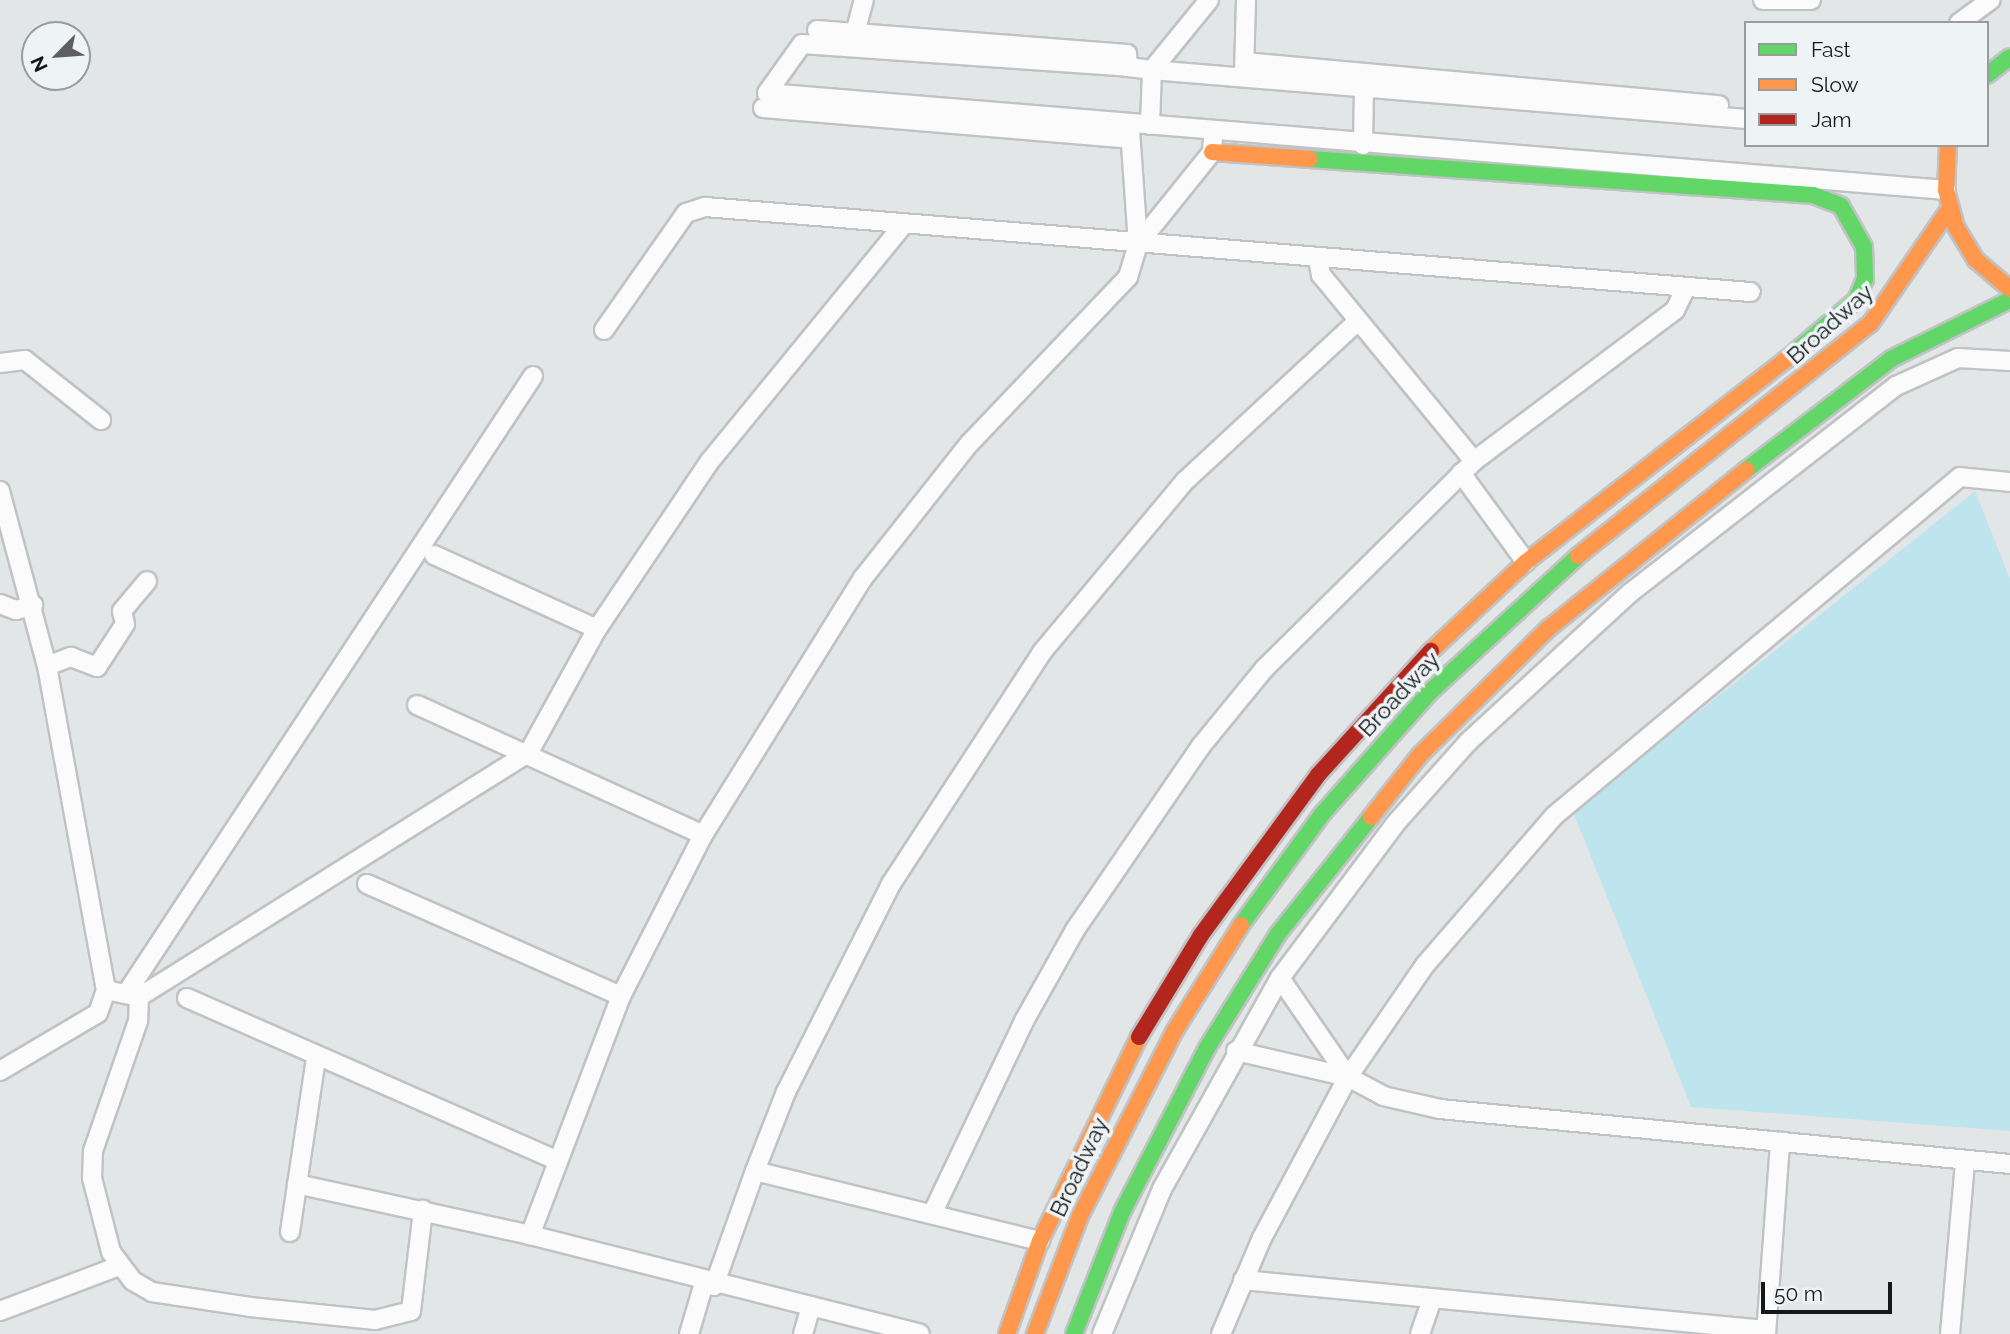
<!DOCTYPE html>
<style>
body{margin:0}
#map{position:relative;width:2010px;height:1334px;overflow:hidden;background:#e3e6e7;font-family:Raleway,sans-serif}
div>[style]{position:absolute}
.green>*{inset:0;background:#bee5ed}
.roads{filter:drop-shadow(2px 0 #c0c2c4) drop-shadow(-2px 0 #c0c2c4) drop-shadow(0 2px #c0c2c4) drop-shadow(0 -2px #c0c2c4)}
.street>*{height:18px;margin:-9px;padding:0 9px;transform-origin:9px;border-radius:9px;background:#fbfbfb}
.fast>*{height:16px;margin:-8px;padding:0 8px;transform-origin:8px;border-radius:8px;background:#63d668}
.slow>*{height:16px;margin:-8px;padding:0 8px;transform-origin:8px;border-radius:8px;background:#ff974d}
.jam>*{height:16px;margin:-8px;padding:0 8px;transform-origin:8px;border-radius:8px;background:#b3261e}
span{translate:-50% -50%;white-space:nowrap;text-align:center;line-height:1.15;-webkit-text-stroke:7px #eef4f6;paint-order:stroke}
.street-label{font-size:23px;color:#151718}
.legend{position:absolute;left:1744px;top:21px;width:245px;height:126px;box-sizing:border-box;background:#eef4f6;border:2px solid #979c9d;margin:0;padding:9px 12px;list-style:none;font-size:21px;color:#151718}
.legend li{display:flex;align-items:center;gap:14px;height:35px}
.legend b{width:35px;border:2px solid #979c9d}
.north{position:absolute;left:21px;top:21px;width:70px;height:70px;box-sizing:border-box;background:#eef4f6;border:2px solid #979c9d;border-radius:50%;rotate:245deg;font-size:19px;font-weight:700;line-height:28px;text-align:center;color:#151718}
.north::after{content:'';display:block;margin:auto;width:24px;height:32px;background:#5d5f60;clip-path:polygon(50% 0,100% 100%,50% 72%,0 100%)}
.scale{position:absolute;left:1761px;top:1282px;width:131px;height:32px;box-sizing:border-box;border:4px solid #151718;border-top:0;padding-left:9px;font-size:21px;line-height:24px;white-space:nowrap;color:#151718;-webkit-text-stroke:5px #eef4f6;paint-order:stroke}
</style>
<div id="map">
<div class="green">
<div style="clip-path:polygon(1975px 491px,2010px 579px,2010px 1131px,1691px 1107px,1573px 812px)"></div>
</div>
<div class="roads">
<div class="street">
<div style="left:1209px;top:0;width:90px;rotate:129.2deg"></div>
<div style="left:1152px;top:70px;width:596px;rotate:4.72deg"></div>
<div style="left:1763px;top:0;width:48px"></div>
<div style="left:1959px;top:23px;width:39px;rotate:-36deg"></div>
<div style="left:817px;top:30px;width:311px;rotate:4.4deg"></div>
<div style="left:1127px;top:54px;width:13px;rotate:86deg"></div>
<div style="left:855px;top:33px;width:34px;rotate:-75deg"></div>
<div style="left:1245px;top:62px;width:476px;rotate:5.2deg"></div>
<div style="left:1244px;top:72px;width:72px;rotate:-88.4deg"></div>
<div style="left:767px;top:93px;width:1183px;rotate:4.7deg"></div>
<div style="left:767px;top:93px;width:60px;rotate:-54.5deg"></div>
<div style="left:802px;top:44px;width:327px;rotate:4deg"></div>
<div style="left:1128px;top:67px;width:24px;rotate:7deg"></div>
<div style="left:1152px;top:70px;width:55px;rotate:92.1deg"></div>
<div style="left:763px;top:108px;width:368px;rotate:4.8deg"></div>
<div style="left:1130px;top:130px;width:114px;rotate:86deg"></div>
<div style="left:1138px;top:244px;width:118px;rotate:-51.2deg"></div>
<div style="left:1212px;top:152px;width:13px;rotate:-86deg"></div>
<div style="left:1363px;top:145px;width:55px;rotate:-89deg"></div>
<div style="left:604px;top:330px;width:143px;rotate:-55deg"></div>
<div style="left:686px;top:213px;width:20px;rotate:-18deg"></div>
<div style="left:705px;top:207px;width:1049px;rotate:4.65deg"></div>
<div style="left:0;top:363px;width:25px;rotate:-7deg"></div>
<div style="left:25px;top:360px;width:97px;rotate:38.3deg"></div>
<div style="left:1474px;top:461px;width:251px;rotate:-36.9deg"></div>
<div style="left:1675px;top:310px;width:25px;rotate:-64deg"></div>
<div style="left:1461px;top:473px;width:110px;rotate:53.9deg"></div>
<div style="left:0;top:491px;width:181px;rotate:75deg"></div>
<div style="left:47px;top:666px;width:329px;rotate:79.7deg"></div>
<div style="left:106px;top:990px;width:24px;rotate:109deg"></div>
<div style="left:98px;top:1013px;width:114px;rotate:149.4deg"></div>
<div style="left:434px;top:555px;width:179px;rotate:24.4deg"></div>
<div style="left:0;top:604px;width:17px;rotate:21deg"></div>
<div style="left:16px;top:610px;width:18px;rotate:-16deg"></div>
<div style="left:47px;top:666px;width:26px;rotate:-21deg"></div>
<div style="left:71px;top:657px;width:28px;rotate:21deg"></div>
<div style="left:97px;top:667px;width:51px;rotate:-56.9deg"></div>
<div style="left:125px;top:624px;width:13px;rotate:-103deg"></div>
<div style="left:122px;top:611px;width:39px;rotate:-50deg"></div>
<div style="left:417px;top:705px;width:314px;rotate:24.4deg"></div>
<div style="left:703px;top:835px;width:181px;rotate:117deg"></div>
<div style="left:621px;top:996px;width:256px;rotate:110.8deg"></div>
<div style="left:703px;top:835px;width:303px;rotate:-58.1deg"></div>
<div style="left:863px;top:578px;width:171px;rotate:-51.7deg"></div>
<div style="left:969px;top:444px;width:231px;rotate:-46.4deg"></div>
<div style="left:1128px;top:277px;width:34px;rotate:-73deg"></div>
<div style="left:367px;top:884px;width:278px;rotate:23.8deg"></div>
<div style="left:1280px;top:978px;width:120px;rotate:55.5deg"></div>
<div style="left:106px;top:990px;width:34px;rotate:12deg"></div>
<div style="left:139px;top:997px;width:461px;rotate:-32.1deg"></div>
<div style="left:529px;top:752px;width:141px;rotate:-61.1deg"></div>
<div style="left:597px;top:629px;width:202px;rotate:-56.1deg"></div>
<div style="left:710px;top:461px;width:306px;rotate:-50.7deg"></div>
<div style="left:126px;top:994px;width:740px;rotate:-56.63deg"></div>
<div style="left:139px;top:997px;width:24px;rotate:92deg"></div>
<div style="left:138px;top:1021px;width:138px;rotate:109.1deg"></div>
<div style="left:93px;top:1151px;width:27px;rotate:92deg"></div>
<div style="left:92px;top:1178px;width:76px;rotate:75.6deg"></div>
<div style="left:111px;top:1252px;width:36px;rotate:53deg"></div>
<div style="left:133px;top:1281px;width:22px;rotate:30deg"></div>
<div style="left:152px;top:1292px;width:99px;rotate:8.7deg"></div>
<div style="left:250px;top:1307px;width:126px;rotate:5.9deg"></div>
<div style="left:375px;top:1320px;width:37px;rotate:-14deg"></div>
<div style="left:411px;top:1311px;width:102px;rotate:-83.2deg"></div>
<div style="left:187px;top:998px;width:403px;rotate:23.7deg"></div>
<div style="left:1236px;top:1051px;width:115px;rotate:13.1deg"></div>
<div style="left:1348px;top:1077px;width:40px;rotate:28deg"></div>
<div style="left:1383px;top:1096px;width:58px;rotate:12.8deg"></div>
<div style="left:1440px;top:1109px;width:573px;rotate:5.51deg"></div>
<div style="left:297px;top:1184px;width:239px;rotate:12.3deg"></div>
<div style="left:530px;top:1235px;width:402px;rotate:14.2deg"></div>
<div style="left:933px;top:1212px;width:212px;rotate:-64.5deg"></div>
<div style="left:1024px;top:1021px;width:104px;rotate:-60.7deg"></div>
<div style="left:1075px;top:930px;width:223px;rotate:-55.6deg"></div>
<div style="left:1201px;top:746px;width:99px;rotate:-50.7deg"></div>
<div style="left:1264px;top:669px;width:296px;rotate:-44.7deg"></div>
<div style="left:1474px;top:461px;width:241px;rotate:-129.4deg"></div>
<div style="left:1321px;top:275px;width:15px;rotate:-101deg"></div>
<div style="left:290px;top:1232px;width:177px;rotate:-81.5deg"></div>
<div style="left:1040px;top:1241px;width:293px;rotate:-166.2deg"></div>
<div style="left:755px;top:1171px;width:85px;rotate:-68.6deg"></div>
<div style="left:786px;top:1092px;width:233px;rotate:-63.2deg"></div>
<div style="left:891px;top:884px;width:277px;rotate:-56.9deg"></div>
<div style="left:1042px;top:652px;width:223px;rotate:-50.1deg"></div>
<div style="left:1185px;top:481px;width:236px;rotate:-42.8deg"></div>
<div style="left:1243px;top:1280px;width:525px;rotate:5.46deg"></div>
<div style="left:714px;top:1286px;width:122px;rotate:-70.4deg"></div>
<div style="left:0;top:1311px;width:127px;rotate:-20.7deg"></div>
<div style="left:689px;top:1334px;width:53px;rotate:-73.6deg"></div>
<div style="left:803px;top:1334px;width:29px;rotate:-74deg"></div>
<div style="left:1102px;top:1334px;width:157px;rotate:-67.5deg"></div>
<div style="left:1162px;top:1189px;width:242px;rotate:-60.8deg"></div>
<div style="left:1280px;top:978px;width:192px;rotate:-53.2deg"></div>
<div style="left:1395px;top:824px;width:110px;rotate:-48.3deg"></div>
<div style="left:1468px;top:742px;width:220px;rotate:-42.6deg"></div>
<div style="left:1630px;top:593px;width:337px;rotate:-37.9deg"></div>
<div style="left:1896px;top:386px;width:68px;rotate:-24.3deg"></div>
<div style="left:1958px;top:358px;width:52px;rotate:3.3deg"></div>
<div style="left:1221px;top:1334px;width:104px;rotate:-66.9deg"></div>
<div style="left:1262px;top:1238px;width:183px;rotate:-61.9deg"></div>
<div style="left:1348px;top:1077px;width:136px;rotate:-55.5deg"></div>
<div style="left:1425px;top:965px;width:197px;rotate:-49.1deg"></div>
<div style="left:1554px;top:816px;width:529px;rotate:-39.86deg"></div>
<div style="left:1960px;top:477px;width:50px;rotate:5.7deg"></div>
<div style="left:1420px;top:1334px;width:34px;rotate:-71deg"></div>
<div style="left:1766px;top:1334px;width:193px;rotate:-85.8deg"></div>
<div style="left:1950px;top:1334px;width:174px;rotate:-85deg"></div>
</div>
<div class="fast">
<div style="left:1987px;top:75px;width:29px;rotate:-38deg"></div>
<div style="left:1310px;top:159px;width:504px;rotate:4.09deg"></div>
<div style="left:1813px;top:195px;width:30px;rotate:21deg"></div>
<div style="left:1841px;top:206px;width:47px;rotate:60.7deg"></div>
<div style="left:1864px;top:247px;width:32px;rotate:88deg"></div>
<div style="left:1865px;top:279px;width:23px;rotate:113deg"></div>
<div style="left:1856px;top:300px;width:89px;rotate:139.5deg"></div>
<div style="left:1746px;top:470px;width:183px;rotate:-37.4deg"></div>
<div style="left:1891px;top:359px;width:133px;rotate:-26.4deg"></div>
<div style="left:1241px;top:925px;width:139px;rotate:-53.8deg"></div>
<div style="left:1323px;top:813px;width:160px;rotate:-48.5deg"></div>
<div style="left:1429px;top:693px;width:202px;rotate:-42.6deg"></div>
<div style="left:1074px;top:1334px;width:131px;rotate:-68.5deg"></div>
<div style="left:1122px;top:1212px;width:185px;rotate:-62.6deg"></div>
<div style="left:1207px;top:1048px;width:134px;rotate:-58.1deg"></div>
<div style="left:1278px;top:934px;width:149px;rotate:-51.5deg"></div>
</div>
<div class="slow">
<div style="left:1948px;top:145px;width:45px;rotate:92.5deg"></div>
<div style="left:1946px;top:190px;width:38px;rotate:75deg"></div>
<div style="left:1956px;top:227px;width:39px;rotate:59deg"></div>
<div style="left:1976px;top:260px;width:45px;rotate:40.5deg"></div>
<div style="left:1212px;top:152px;width:98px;rotate:4.1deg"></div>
<div style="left:1578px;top:556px;width:374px;rotate:-38.5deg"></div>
<div style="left:1871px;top:323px;width:140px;rotate:-55.5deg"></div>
<div style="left:1431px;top:651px;width:130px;rotate:-43.1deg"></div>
<div style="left:1526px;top:562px;width:332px;rotate:-37.9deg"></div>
<div style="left:1371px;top:817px;width:79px;rotate:-51.7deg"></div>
<div style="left:1420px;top:755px;width:181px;rotate:-44.6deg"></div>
<div style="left:1549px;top:628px;width:253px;rotate:-38.7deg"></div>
<div style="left:1007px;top:1334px;width:99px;rotate:-70.5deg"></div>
<div style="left:1040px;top:1241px;width:227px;rotate:-64.1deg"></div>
<div style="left:1035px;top:1334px;width:126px;rotate:-69.1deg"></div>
<div style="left:1080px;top:1216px;width:207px;rotate:-62.9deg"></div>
<div style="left:1174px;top:1032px;width:126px;rotate:-57.9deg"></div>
</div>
<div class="jam">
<div style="left:1139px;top:1037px;width:119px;rotate:-58.7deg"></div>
<div style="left:1201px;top:935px;width:198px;rotate:-53.8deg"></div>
<div style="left:1318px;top:775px;width:168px;rotate:-47.7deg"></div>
</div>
</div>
<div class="street-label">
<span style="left:1830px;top:324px;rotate:-42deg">Broadway</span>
<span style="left:1399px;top:694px;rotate:-47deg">Broadway</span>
<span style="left:1079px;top:1167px;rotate:-65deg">Broadway</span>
</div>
<ul class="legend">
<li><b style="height:9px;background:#63d668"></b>Fast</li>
<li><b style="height:9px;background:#ff974d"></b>Slow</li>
<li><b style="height:9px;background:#b3261e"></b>Jam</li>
</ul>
<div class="north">N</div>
<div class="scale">50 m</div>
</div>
